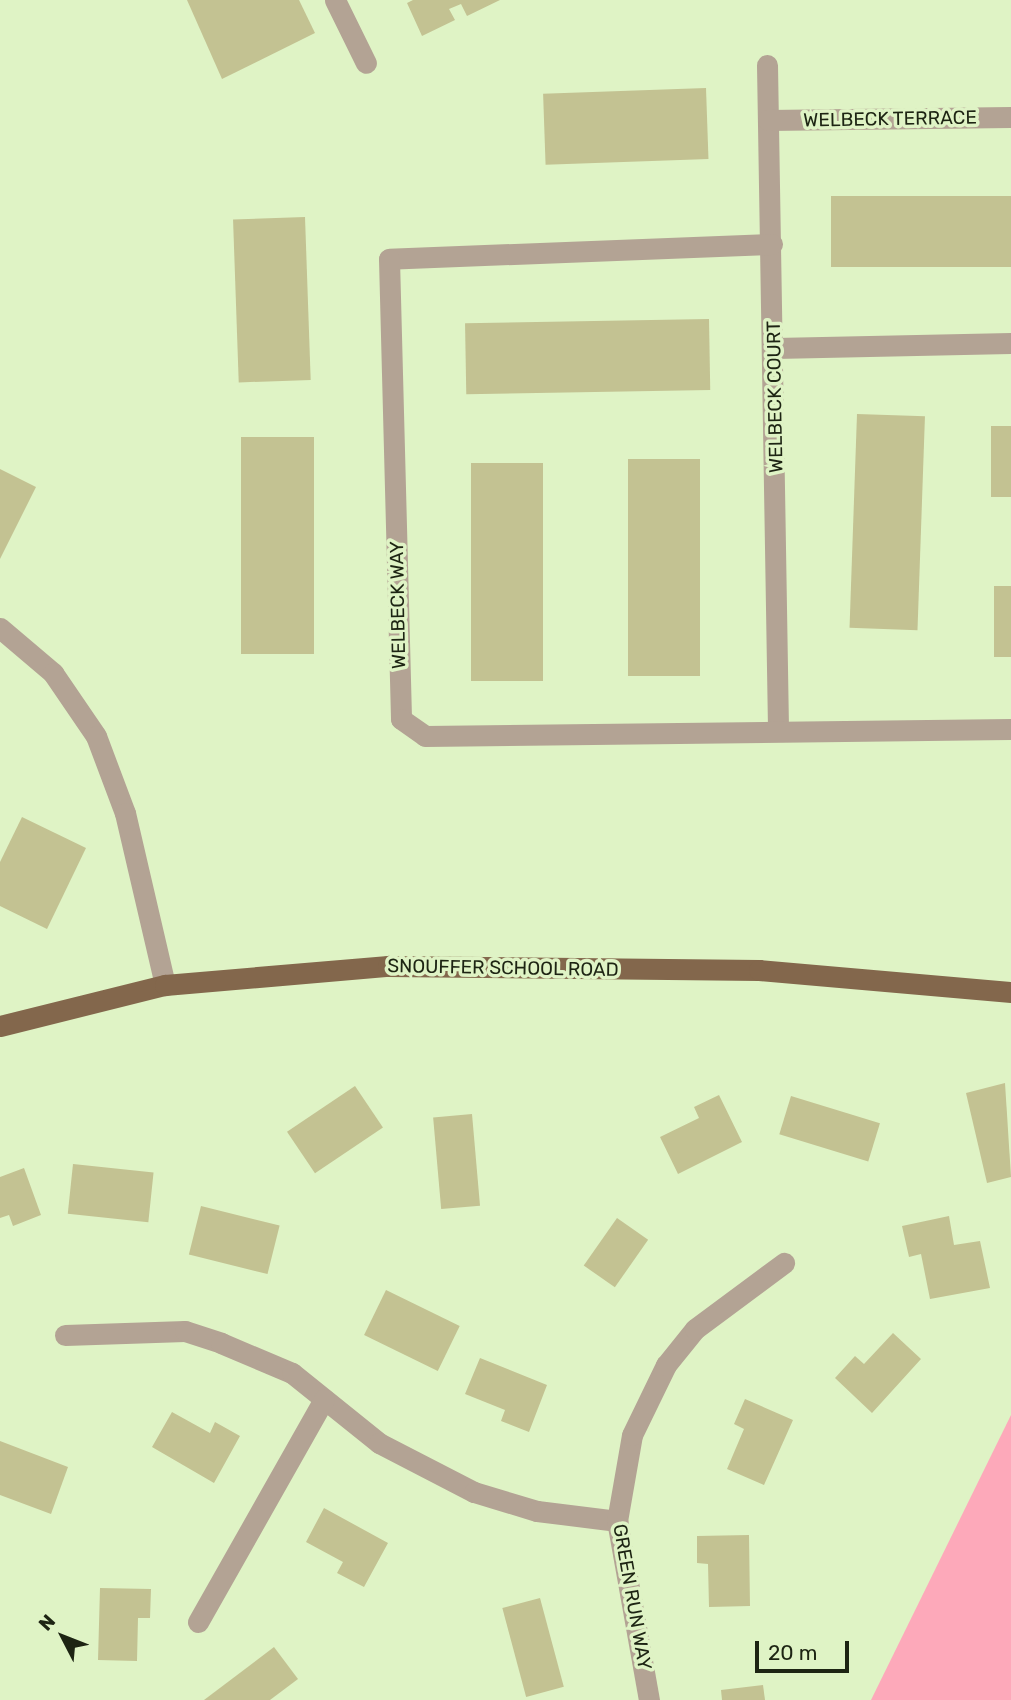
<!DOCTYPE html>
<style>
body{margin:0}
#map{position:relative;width:1011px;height:1700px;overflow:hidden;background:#dff3c5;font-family:Rubik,sans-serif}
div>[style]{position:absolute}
.green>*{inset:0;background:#fda9ba}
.building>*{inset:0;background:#c3c292;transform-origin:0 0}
.minor>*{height:21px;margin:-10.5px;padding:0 10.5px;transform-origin:10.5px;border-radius:10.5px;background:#b3a394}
.major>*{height:21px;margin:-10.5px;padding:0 10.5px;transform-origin:10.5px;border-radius:10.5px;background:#83674c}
span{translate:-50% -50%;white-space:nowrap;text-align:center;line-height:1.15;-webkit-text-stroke:7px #dff3c5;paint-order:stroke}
.street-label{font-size:19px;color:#1d2413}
.north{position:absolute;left:28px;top:1602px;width:70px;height:70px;-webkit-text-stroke:5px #dff3c5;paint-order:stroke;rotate:312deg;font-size:19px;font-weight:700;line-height:28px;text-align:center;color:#1d2413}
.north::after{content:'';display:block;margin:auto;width:24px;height:32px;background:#1d2413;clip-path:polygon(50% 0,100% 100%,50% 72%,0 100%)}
.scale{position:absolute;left:755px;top:1641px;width:94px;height:32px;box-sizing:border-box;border:4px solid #1d2413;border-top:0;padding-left:9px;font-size:21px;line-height:24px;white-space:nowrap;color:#1d2413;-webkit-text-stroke:5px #dff3c5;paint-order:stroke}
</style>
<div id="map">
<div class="green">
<div style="clip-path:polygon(1011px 1415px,1011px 1700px,871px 1700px)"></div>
</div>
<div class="building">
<div style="clip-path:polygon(187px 0,299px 0,315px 33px,222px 79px)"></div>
<div style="clip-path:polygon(413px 0,500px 0,467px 16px,461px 4px,449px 9px,455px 20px,422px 36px,407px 3px)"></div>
<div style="left:706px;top:88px;width:71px;height:163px;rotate:88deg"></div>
<div style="left:1011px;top:196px;width:71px;height:180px;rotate:90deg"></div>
<div style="left:305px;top:217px;width:163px;height:72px;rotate:88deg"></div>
<div style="left:709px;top:319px;width:71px;height:244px;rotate:89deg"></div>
<div style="left:857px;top:414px;width:68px;height:214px;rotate:2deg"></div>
<div style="left:991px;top:426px;width:20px;height:71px"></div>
<div style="left:241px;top:437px;width:73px;height:217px"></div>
<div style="left:628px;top:459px;width:72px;height:217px"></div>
<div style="left:543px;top:463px;width:218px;height:72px;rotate:90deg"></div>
<div style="clip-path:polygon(0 469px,36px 487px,0 559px)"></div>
<div style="left:994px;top:586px;width:17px;height:71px"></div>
<div style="clip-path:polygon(22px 817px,86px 848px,47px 929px,0 906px,0 862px)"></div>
<div style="clip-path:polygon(1005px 1083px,1011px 1177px,987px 1183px,966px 1093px)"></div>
<div style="left:355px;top:1086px;width:50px;height:82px;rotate:56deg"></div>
<div style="clip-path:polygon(719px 1095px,742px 1142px,678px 1174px,660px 1137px,699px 1118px,694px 1107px)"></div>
<div style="left:791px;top:1096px;width:93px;height:40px;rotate:17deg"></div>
<div style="left:472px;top:1114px;width:92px;height:39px;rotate:85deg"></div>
<div style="left:73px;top:1164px;width:81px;height:50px;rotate:6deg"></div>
<div style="clip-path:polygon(24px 1168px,41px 1215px,13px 1226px,9px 1215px,0 1218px,0 1177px)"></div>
<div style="left:201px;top:1206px;width:81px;height:50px;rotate:14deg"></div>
<div style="clip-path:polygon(949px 1216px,954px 1245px,980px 1241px,990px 1288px,930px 1299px,921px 1254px,909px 1257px,902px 1226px)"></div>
<div style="left:617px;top:1218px;width:38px;height:58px;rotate:35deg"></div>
<div style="left:386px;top:1290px;width:82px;height:50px;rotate:26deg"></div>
<div style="clip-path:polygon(893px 1333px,921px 1359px,872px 1413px,835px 1378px,855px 1356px,864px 1364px)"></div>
<div style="clip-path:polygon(480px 1358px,547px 1385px,529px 1432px,501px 1421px,505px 1410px,465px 1394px)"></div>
<div style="clip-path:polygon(745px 1399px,793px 1420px,764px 1485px,727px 1469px,744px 1429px,734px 1424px)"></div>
<div style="clip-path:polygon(172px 1412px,210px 1433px,215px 1422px,240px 1436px,214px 1483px,152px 1447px)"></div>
<div style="clip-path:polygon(0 1441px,68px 1467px,51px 1514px,0 1495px)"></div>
<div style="clip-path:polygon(324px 1508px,388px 1543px,364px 1587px,337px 1573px,343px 1562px,306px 1542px)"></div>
<div style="clip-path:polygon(749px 1535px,750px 1606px,709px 1607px,708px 1564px,697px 1563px,697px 1536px)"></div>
<div style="clip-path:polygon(100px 1588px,151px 1589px,150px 1618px,138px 1618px,137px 1661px,98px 1660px)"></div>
<div style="left:540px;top:1598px;width:92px;height:39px;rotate:75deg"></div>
<div style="clip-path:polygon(274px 1647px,298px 1679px,270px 1700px,204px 1700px)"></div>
<div style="clip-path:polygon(763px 1685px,765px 1700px,722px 1700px,721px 1690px)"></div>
</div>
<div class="minor">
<div style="left:335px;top:0;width:70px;rotate:63.8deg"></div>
<div style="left:767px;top:65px;width:665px;rotate:89.05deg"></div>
<div style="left:768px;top:120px;width:243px;rotate:-0.7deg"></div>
<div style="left:772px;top:244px;width:383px;rotate:177.8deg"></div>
<div style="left:389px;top:259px;width:460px;rotate:88.5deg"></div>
<div style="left:401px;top:719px;width:29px;rotate:35deg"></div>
<div style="left:425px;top:736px;width:586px;rotate:-0.68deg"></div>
<div style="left:775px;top:348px;width:236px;rotate:-1.2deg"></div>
<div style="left:0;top:628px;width:70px;rotate:40.3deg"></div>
<div style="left:53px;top:673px;width:76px;rotate:55.7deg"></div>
<div style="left:96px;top:736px;width:82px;rotate:69.4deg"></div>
<div style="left:125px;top:813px;width:177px;rotate:76.9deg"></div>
<div style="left:65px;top:1335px;width:120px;rotate:-1.9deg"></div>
<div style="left:185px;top:1331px;width:38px;rotate:18deg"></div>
<div style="left:221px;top:1343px;width:77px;rotate:22.9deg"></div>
<div style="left:292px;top:1373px;width:112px;rotate:38.8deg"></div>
<div style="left:379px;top:1443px;width:107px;rotate:27.3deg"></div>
<div style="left:474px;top:1492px;width:66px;rotate:16.8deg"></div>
<div style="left:537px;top:1511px;width:81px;rotate:7.1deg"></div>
<div style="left:198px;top:1622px;width:256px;rotate:-60.5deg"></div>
<div style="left:649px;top:1700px;width:182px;rotate:-100.1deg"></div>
<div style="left:617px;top:1521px;width:87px;rotate:-80.1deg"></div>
<div style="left:632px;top:1435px;width:78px;rotate:-64.1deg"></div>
<div style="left:666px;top:1365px;width:46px;rotate:-51.1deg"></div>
<div style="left:695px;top:1329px;width:111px;rotate:-36.6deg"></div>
</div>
<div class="major">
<div style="left:0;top:1026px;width:170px;rotate:-14deg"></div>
<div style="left:165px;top:985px;width:224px;rotate:-4.9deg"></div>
<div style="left:388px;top:966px;width:371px;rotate:0.6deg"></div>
<div style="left:759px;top:970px;width:253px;rotate:5deg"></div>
</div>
<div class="street-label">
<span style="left:890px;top:119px;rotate:-1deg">WELBECK TERRACE</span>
<span style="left:775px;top:397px;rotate:-91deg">WELBECK COURT</span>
<span style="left:398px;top:605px;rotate:-91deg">WELBECK WAY</span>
<span style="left:503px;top:968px;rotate:1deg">SNOUFFER SCHOOL ROAD</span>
<span style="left:632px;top:1597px;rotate:80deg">GREEN RUN WAY</span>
</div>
<div class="north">N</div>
<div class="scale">20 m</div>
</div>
